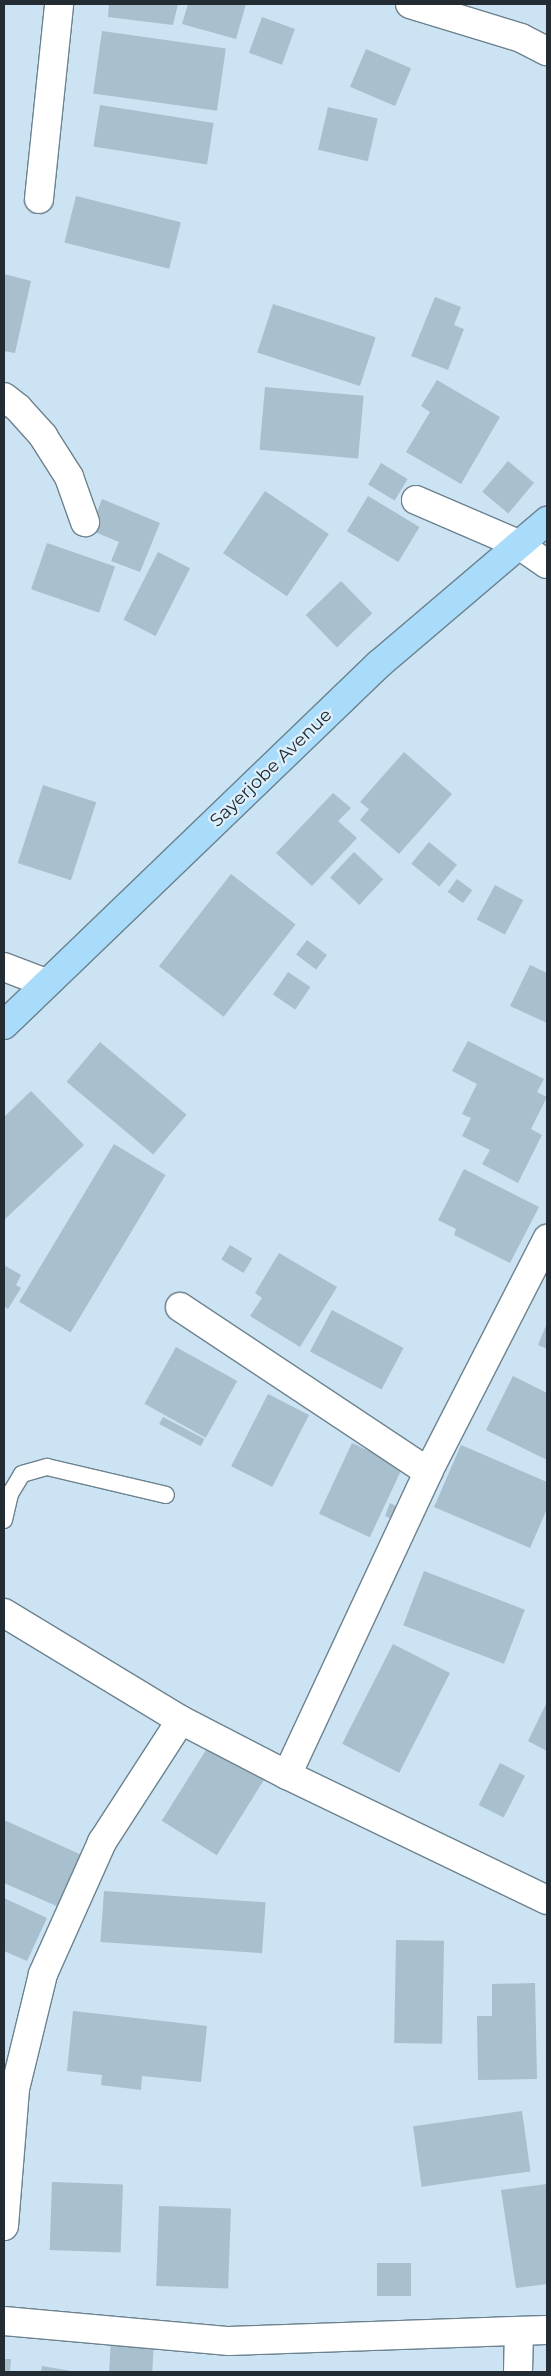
<!DOCTYPE html>
<style>
body{margin:0}
#map{position:relative;width:551px;height:2376px;overflow:hidden;background:#cbe3f2;font-family:Montserrat,sans-serif}
div>[style]{position:absolute}
.building>*{inset:0;background:#a8bfcd;transform-origin:0 0}
.roads{filter:drop-shadow(1px 0 #6c828f) drop-shadow(-1px 0 #6c828f) drop-shadow(0 1px #6c828f) drop-shadow(0 -1px #6c828f)}
.lane>*{height:16px;margin:-8px;padding:0 8px;transform-origin:8px;border-radius:8px;background:#fff}
.street>*{height:28px;margin:-14px;padding:0 14px;transform-origin:14px;border-radius:14px;background:#fff}
.secondary>*{height:28px;margin:-14px;padding:0 14px;transform-origin:14px;border-radius:14px;background:#fff}
.primary>*{height:28px;margin:-14px;padding:0 14px;transform-origin:14px;border-radius:14px;background:#a8dcfa}
span{translate:-50% -50%;white-space:nowrap;text-align:center;line-height:1.15;-webkit-text-stroke:4.5px #dceffb;paint-order:stroke}
.street-label{font-size:18px;color:#232c32}
.frame{position:absolute;inset:0;border:5px solid #232c32;pointer-events:none}
</style>
<div id="map">
<div class="building">
<div style="clip-path:polygon(109px 4px,178px 4px,173px 25px,108px 17px)"></div>
<div style="clip-path:polygon(188px 4px,246px 4px,236px 39px,182px 24px)"></div>
<div style="left:262px;top:17px;width:35px;height:38px;rotate:20deg"></div>
<div style="left:102px;top:31px;width:125px;height:63px;rotate:8deg"></div>
<div style="left:366px;top:49px;width:49px;height:41px;rotate:23deg"></div>
<div style="left:100px;top:105px;width:115px;height:42px;rotate:9deg"></div>
<div style="left:328px;top:107px;width:51px;height:44px;rotate:13deg"></div>
<div style="left:76px;top:196px;width:108px;height:48px;rotate:14deg"></div>
<div style="clip-path:polygon(4px 274px,31px 281px,15px 353px,4px 351px)"></div>
<div style="clip-path:polygon(435px 297px,461px 307px,454px 325px,464px 329px,448px 370px,411px 356px)"></div>
<div style="left:273px;top:304px;width:108px;height:51px;rotate:18deg"></div>
<div style="clip-path:polygon(437px 380px,500px 417px,461px 484px,406px 452px,430px 412px,421px 406px)"></div>
<div style="left:265px;top:387px;width:99px;height:63px;rotate:5deg"></div>
<div style="left:508px;top:461px;width:34px;height:40px;rotate:40deg"></div>
<div style="left:381px;top:463px;width:31px;height:25px;rotate:31deg"></div>
<div style="left:265px;top:491px;width:77px;height:75px;rotate:34deg"></div>
<div style="left:368px;top:496px;width:60px;height:41px;rotate:31deg"></div>
<div style="clip-path:polygon(102px 499px,160px 523px,140px 572px,111px 561px,119px 542px,90px 530px)"></div>
<div style="left:47px;top:543px;width:72px;height:49px;rotate:19deg"></div>
<div style="left:158px;top:552px;width:36px;height:76px;rotate:27deg"></div>
<div style="left:341px;top:581px;width:45px;height:49px;rotate:46deg"></div>
<div style="clip-path:polygon(404px 752px,452px 794px,399px 854px,360px 820px,369px 809px,360px 802px)"></div>
<div style="left:43px;top:785px;width:56px;height:82px;rotate:18deg"></div>
<div style="clip-path:polygon(333px 793px,351px 808px,338px 821px,357px 838px,312px 886px,276px 853px)"></div>
<div style="left:429px;top:842px;width:36px;height:28px;rotate:39deg"></div>
<div style="left:354px;top:852px;width:40px;height:35px;rotate:43deg"></div>
<div style="left:231px;top:874px;width:82px;height:117px;rotate:38deg"></div>
<div style="left:457px;top:879px;width:19px;height:16px;rotate:36deg"></div>
<div style="left:495px;top:885px;width:32px;height:39px;rotate:28deg"></div>
<div style="left:307px;top:940px;width:25px;height:18px;rotate:37deg"></div>
<div style="clip-path:polygon(530px 965px,547px 973px,547px 1023px,510px 1006px)"></div>
<div style="left:288px;top:972px;width:27px;height:27px;rotate:34deg"></div>
<div style="clip-path:polygon(468px 1041px,544px 1079px,537px 1092px,547px 1097px,531px 1129px,542px 1135px,518px 1183px,482px 1164px,490px 1150px,462px 1136px,471px 1118px,462px 1114px,477px 1084px,452px 1071px)"></div>
<div style="left:100px;top:1042px;width:113px;height:52px;rotate:40deg"></div>
<div style="clip-path:polygon(31px 1091px,84px 1145px,4px 1220px,4px 1117px)"></div>
<div style="left:114px;top:1144px;width:60px;height:184px;rotate:31deg"></div>
<div style="clip-path:polygon(464px 1169px,539px 1207px,510px 1263px,454px 1235px,456px 1229px,438px 1220px)"></div>
<div style="left:230px;top:1245px;width:26px;height:17px;rotate:31deg"></div>
<div style="clip-path:polygon(279px 1253px,337px 1287px,300px 1347px,250px 1316px,262px 1298px,255px 1293px)"></div>
<div style="clip-path:polygon(4px 1265px,21px 1275px,16px 1285px,21px 1288px,8px 1309px,4px 1306px)"></div>
<div style="left:332px;top:1310px;width:81px;height:47px;rotate:28deg"></div>
<div style="clip-path:polygon(547px 1323px,547px 1349px,538px 1345px)"></div>
<div style="left:176px;top:1347px;width:70px;height:65px;rotate:29deg"></div>
<div style="clip-path:polygon(513px 1376px,547px 1393px,547px 1460px,486px 1430px)"></div>
<div style="left:268px;top:1394px;width:46px;height:81px;rotate:27deg"></div>
<div style="left:163px;top:1417px;width:47px;height:8px;rotate:28deg"></div>
<div style="left:352px;top:1443px;width:56px;height:78px;rotate:25deg"></div>
<div style="clip-path:polygon(461px 1445px,547px 1482px,547px 1509px,530px 1548px,434px 1507px)"></div>
<div style="clip-path:polygon(390px 1503px,400px 1508px,394px 1520px,385px 1516px)"></div>
<div style="left:424px;top:1571px;width:108px;height:58px;rotate:21deg"></div>
<div style="left:393px;top:1644px;width:64px;height:112px;rotate:27deg"></div>
<div style="clip-path:polygon(547px 1702px,547px 1751px,528px 1741px)"></div>
<div style="left:211px;top:1742px;width:65px;height:93px;rotate:32deg"></div>
<div style="left:500px;top:1763px;width:28px;height:47px;rotate:27deg"></div>
<div style="clip-path:polygon(4px 1820px,84px 1856px,61px 1908px,4px 1883px)"></div>
<div style="left:104px;top:1891px;width:162px;height:51px;rotate:4deg"></div>
<div style="clip-path:polygon(4px 1898px,47px 1918px,27px 1961px,4px 1951px)"></div>
<div style="left:396px;top:1940px;width:48px;height:103px;rotate:1deg"></div>
<div style="clip-path:polygon(535px 1983px,537px 2079px,478px 2080px,477px 2016px,492px 2016px,492px 1984px)"></div>
<div style="clip-path:polygon(73px 2011px,207px 2026px,201px 2082px,142px 2076px,141px 2090px,101px 2085px,102px 2075px,67px 2071px)"></div>
<div style="left:522px;top:2111px;width:61px;height:110px;rotate:82deg"></div>
<div style="left:52px;top:2182px;width:71px;height:68px;rotate:2deg"></div>
<div style="clip-path:polygon(547px 2184px,547px 2284px,516px 2288px,501px 2190px)"></div>
<div style="left:159px;top:2206px;width:72px;height:80px;rotate:2deg"></div>
<div style="left:377px;top:2263px;width:34px;height:33px"></div>
<div style="left:111px;top:2338px;width:43px;height:34px;rotate:3deg"></div>
<div style="clip-path:polygon(4px 2359px,11px 2359px,10px 2372px,4px 2372px)"></div>
<div style="clip-path:polygon(42px 2366px,71px 2371px,71px 2372px,41px 2372px)"></div>
</div>
<div class="roads">
<div class="lane">
<div style="left:4px;top:1520px;width:27px;rotate:-77deg"></div>
<div style="left:10px;top:1494px;width:23px;rotate:-59deg"></div>
<div style="left:22px;top:1474px;width:26px;rotate:-16deg"></div>
<div style="left:47px;top:1467px;width:122px;rotate:13.2deg"></div>
</div>
<div class="street">
<div style="left:39px;top:199px;width:196px;rotate:-84.1deg"></div>
<div style="left:4px;top:397px;width:18px;rotate:38deg"></div>
<div style="left:18px;top:408px;width:38px;rotate:48deg"></div>
<div style="left:43px;top:436px;width:49px;rotate:57.6deg"></div>
<div style="left:69px;top:477px;width:48px;rotate:70.4deg"></div>
<div style="left:416px;top:500px;width:111px;rotate:23.3deg"></div>
<div style="left:518px;top:544px;width:35px;rotate:35deg"></div>
<div style="left:4px;top:967px;width:45px;rotate:20.9deg"></div>
<div style="left:180px;top:1307px;width:298px;rotate:33.6deg"></div>
<div style="left:4px;top:1613px;width:207px;rotate:31.2deg"></div>
<div style="left:181px;top:1720px;width:119px;rotate:27.4deg"></div>
<div style="left:287px;top:1775px;width:288px;rotate:25.7deg"></div>
<div style="left:287px;top:1775px;width:334px;rotate:-65deg"></div>
<div style="left:428px;top:1472px;width:262px;rotate:-62.9deg"></div>
<div style="left:4px;top:2226px;width:137px;rotate:-85.4deg"></div>
<div style="left:15px;top:2089px;width:118px;rotate:-76.3deg"></div>
<div style="left:43px;top:1974px;width:145px;rotate:-65.9deg"></div>
<div style="left:102px;top:1842px;width:145px;rotate:-57.1deg"></div>
<div style="left:4px;top:2321px;width:226px;rotate:5.1deg"></div>
<div style="left:229px;top:2341px;width:318px;rotate:-2deg"></div>
<div style="left:518px;top:2372px;width:41px;rotate:-88.6deg"></div>
</div>
<div class="secondary">
<div style="left:410px;top:4px;width:116px;rotate:17deg"></div>
<div style="left:521px;top:38px;width:29px;rotate:27deg"></div>
</div>
<div class="primary">
<div style="left:4px;top:1025px;width:521px;rotate:-43.91deg"></div>
<div style="left:379px;top:664px;width:221px;rotate:-40.4deg"></div>
</div>
</div>
<div class="street-label">
<span style="left:271px;top:768px;rotate:-44deg">Sayerjobe Avenue</span>
</div>
<div class="frame"></div>
</div>
